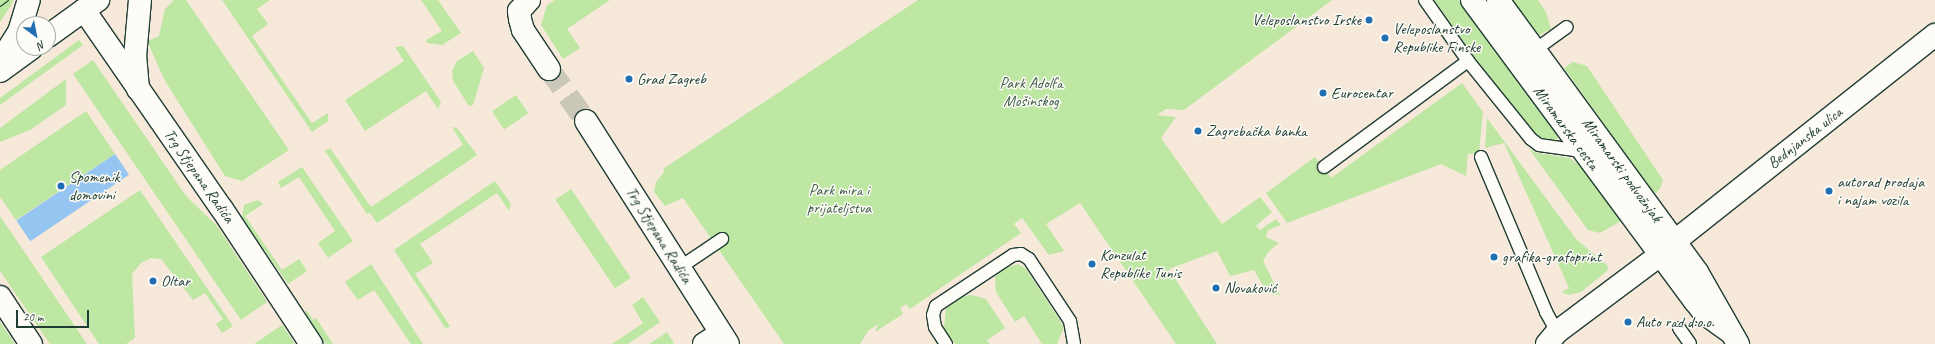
<!DOCTYPE html>
<meta charset="utf-8">
<style>
body{margin:0}
#map{position:relative;width:1935px;height:344px;overflow:hidden;background:#f6e9da;font-family:Caveat,sans-serif}
div>[style]{position:absolute}
.green>*{inset:0;background:#bee7a3;transform-origin:0 0}
.water>*{inset:0;background:#97c5f2;transform-origin:0 0}
.street-tunnel>*{height:22px;margin-top:-11px;transform-origin:0;background:repeating-linear-gradient(90deg,#cbc7b9 0 22px,transparent 0 33px)}
.roads{filter:drop-shadow(1px 0 #1f3d34) drop-shadow(-1px 0 #1f3d34) drop-shadow(0 1px #1f3d34) drop-shadow(0 -1px #1f3d34)}
.lane>*{height:12px;margin:-6px;padding:0 6px;transform-origin:6px;border-radius:6px;background:#fdfcf7}
.street>*{height:22px;margin:-11px;padding:0 11px;transform-origin:11px;border-radius:11px;background:#fdfcf7}
.secondary>*{height:22px;margin:-11px;padding:0 11px;transform-origin:11px;border-radius:11px;background:#fdfcf7}
.tram>*{height:1px;margin:-0.5px;padding:0 0.5px;transform-origin:0.5px;border-radius:0.5px;background:#1f3d34}
.dots>*{width:11px;height:11px;translate:-50% -50%;box-sizing:border-box;border:2px solid #fdfcf7;border-radius:50%}
span{translate:-50% -50%;white-space:nowrap;text-align:center;line-height:1.15;-webkit-text-stroke:3px #fdfcf7;paint-order:stroke}
.poi-label{font-size:16px;color:#1f3d34}
.right{translate:-100% -50%;text-align:right}
.left{translate:0 -50%;text-align:left}
.park-label{font-size:16px;color:#3f5f4a}
.street-label{font-size:16px;color:#1f3d34}
.north{position:absolute;left:16px;top:16px;width:40px;height:40px;box-sizing:border-box;background:#fdfcf7;border:1px solid #a4b0a9;border-radius:50%;rotate:148deg;font-size:11px;font-weight:700;line-height:16px;text-align:center;color:#1f3d34}
.north::after{content:'';display:block;margin:auto;width:14px;height:18px;background:#1f6fb2;clip-path:polygon(50% 0,100% 100%,50% 72%,0 100%)}
.scale{position:absolute;left:16px;top:310px;width:73px;height:18px;box-sizing:border-box;border:2px solid #1f3d34;border-top:0;padding-left:5px;font-size:12px;line-height:14px;white-space:nowrap;color:#1f3d34;-webkit-text-stroke:3px #fdfcf7;paint-order:stroke}
</style>
<div id="map">
<div class="green">
<div style="clip-path:polygon(0 0,13px 0,12px 4px,0 22px)"></div>
<div style="clip-path:polygon(174px 0,186px 0,289px 150px,242px 181px,225px 176px,165px 81px,147px 41px,159px 36px,165px 9px)"></div>
<div style="clip-path:polygon(222px 0,270px 0,257px 9px,268px 24px,252px 36px,312px 123px,328px 113px,328px 121px,312px 132px)"></div>
<div style="clip-path:polygon(421px 0,438px 0,461px 33px,442px 45px,427px 43px,426px 40px,442px 31px)"></div>
<div style="clip-path:polygon(555px 0,610px 0,567px 29px,580px 48px,563px 59px,541px 25px,547px 5px)"></div>
<div style="clip-path:polygon(918px 0,1332px 0,1184px 110px,1166px 109px,1157px 115px,1176px 117px,1161px 138px,1222px 224px,1260px 197px,1272px 212px,1256px 226px,1260px 230px,1276px 219px,1281px 225px,1268px 230px,1266px 237px,1279px 243px,1269px 251px,1263px 261px,1280px 295px,1268px 294px,1254px 270px,1230px 276px,1217px 251px,1169px 269px,1217px 344px,1176px 344px,1080px 203px,1046px 224px,1064px 251px,1049px 255px,1022px 218px,1014px 224px,1021px 233px,910px 309px,906px 304px,900px 308px,903px 314px,875px 332px,878px 324px,868px 331px,860px 344px,784px 344px,683px 198px,665px 206px,654px 192px,656px 182px,665px 171px,663px 169px)"></div>
<div style="clip-path:polygon(1434px 0,1459px 0,1559px 136px,1555px 141px,1534px 135px,1525px 127px)"></div>
<div style="clip-path:polygon(1512px 0,1538px 0,1546px 12px,1551px 29px,1539px 35px)"></div>
<div style="clip-path:polygon(79px 40px,83px 45px,0 105px,0 98px)"></div>
<div style="clip-path:polygon(403px 46px,441px 102px,438px 109px,426px 91px,365px 131px,345px 100px,404px 61px,395px 47px)"></div>
<div style="clip-path:polygon(473px 51px,484px 68px,473px 105px,469px 106px,453px 81px,452px 71px,457px 61px)"></div>
<div style="clip-path:polygon(93px 60px,186px 196px,217px 226px,267px 302px,241px 320px,73px 74px)"></div>
<div style="clip-path:polygon(1573px 62px,1587px 66px,1663px 180px,1660px 189px,1654px 194px,1564px 68px)"></div>
<div style="clip-path:polygon(66px 79px,66px 105px,30px 130px,0 142px,0 128px)"></div>
<div style="clip-path:polygon(1462px 83px,1483px 112px,1479px 153px,1468px 154px,1466px 176px,1441px 164px,1287px 223px,1266px 193px,1315px 157px,1331px 178px)"></div>
<div style="left:516px;top:95px;width:22px;height:29px;rotate:56deg"></div>
<div style="clip-path:polygon(86px 111px,115px 154px,16px 220px,0 197px,0 170px)"></div>
<div style="clip-path:polygon(1487px 118px,1576px 239px,1608px 266px,1607px 271px,1581px 292px,1569px 295px,1561px 292px,1569px 288px,1504px 143px,1485px 148px)"></div>
<div style="clip-path:polygon(452px 127px,457px 128px,477px 155px,377px 223px,370px 213px,367px 214px,325px 151px,330px 148px,371px 207px,463px 145px)"></div>
<div style="clip-path:polygon(1529px 149px,1537px 153px,1569px 158px,1580px 165px,1621px 221px,1600px 233px,1588px 230px)"></div>
<div style="clip-path:polygon(302px 167px,353px 241px,328px 258px,318px 243px,335px 231px,299px 177px,281px 188px,278px 182px)"></div>
<div style="clip-path:polygon(495px 181px,511px 204px,509px 211px,497px 193px,420px 244px,433px 263px,415px 274px,450px 326px,446px 329px,394px 250px)"></div>
<div style="left:571px;top:189px;width:107px;height:19px;rotate:56deg"></div>
<div style="clip-path:polygon(140px 190px,233px 326px,222px 333px,216px 324px,223px 319px,205px 293px,193px 300px,161px 259px,151px 258px,141px 263px,132px 274px,135px 338px,126px 344px,99px 344px,41px 257px)"></div>
<div style="clip-path:polygon(258px 200px,263px 204px,245px 216px,282px 270px,299px 259px,307px 271px,288px 284px,242px 218px,244px 205px)"></div>
<div style="clip-path:polygon(0 216px,87px 344px,50px 344px,0 271px)"></div>
<div style="clip-path:polygon(371px 264px,423px 344px,411px 344px,374px 290px,358px 300px,345px 282px)"></div>
<div style="clip-path:polygon(1018px 264px,1026px 269px,1064px 327px,1057px 344px,1042px 344px,1024px 316px,1015px 322px,996px 292px,995px 277px,1003px 269px)"></div>
<div style="clip-path:polygon(972px 295px,986px 299px,1005px 328px,987px 340px,990px 344px,955px 344px,944px 328px,946px 308px,963px 296px)"></div>
<div style="clip-path:polygon(643px 297px,660px 322px,628px 344px,612px 344px,643px 323px,632px 305px)"></div>
<div style="clip-path:polygon(306px 309px,313px 320px,316px 318px,333px 344px,326px 344px,306px 314px)"></div>
<div style="clip-path:polygon(0 322px,15px 344px,0 344px)"></div>
<div style="clip-path:polygon(282px 325px,295px 344px,254px 344px)"></div>
<div style="clip-path:polygon(667px 332px,674px 343px,672px 344px,649px 344px)"></div>
</div>
<div class="water">
<div style="left:115px;top:154px;width:25px;height:119px;rotate:56deg"></div>
</div>
<div class="street-tunnel">
<div style="left:549px;top:69px;width:64px;rotate:54.6deg"></div>
</div>
<div class="roads">
<div class="lane">
<div style="left:1425px;top:0;width:75px;rotate:54.8deg"></div>
<div style="left:1468px;top:61px;width:100px;rotate:51.1deg"></div>
<div style="left:1531px;top:139px;width:10px;rotate:37deg"></div>
<div style="left:1539px;top:145px;width:36px;rotate:8deg"></div>
<div style="left:1575px;top:150px;width:9px;rotate:27deg"></div>
<div style="left:1535px;top:50px;width:39px;rotate:-36deg"></div>
<div style="left:1481px;top:157px;width:168px;rotate:67.2deg"></div>
<div style="left:1546px;top:312px;width:23px;rotate:61deg"></div>
<div style="left:1324px;top:167px;width:179px;rotate:-36.4deg"></div>
<div style="left:679px;top:268px;width:52px;rotate:-34deg"></div>
<div style="left:1679px;top:328px;width:19px;rotate:55deg"></div>
<div style="left:946px;top:344px;width:20px;rotate:-123deg"></div>
<div style="left:935px;top:327px;width:12px;rotate:-99deg"></div>
<div style="left:933px;top:315px;width:9px;rotate:-72deg"></div>
<div style="left:936px;top:306px;width:92px;rotate:-33.5deg"></div>
<div style="left:1013px;top:255px;width:8px;rotate:-7deg"></div>
<div style="left:1021px;top:254px;width:9px;rotate:32deg"></div>
<div style="left:1029px;top:259px;width:74px;rotate:56.5deg"></div>
<div style="left:1070px;top:321px;width:23px;rotate:80deg"></div>
</div>
<div class="street">
<div style="left:529px;top:0;width:15px;rotate:132deg"></div>
<div style="left:519px;top:11px;width:8px;rotate:83deg"></div>
<div style="left:520px;top:19px;width:11px;rotate:75deg"></div>
<div style="left:523px;top:30px;width:47px;rotate:56.3deg"></div>
<div style="left:84px;top:10px;width:242px;rotate:55.3deg"></div>
<div style="left:222px;top:209px;width:162px;rotate:56.6deg"></div>
<div style="left:586px;top:121px;width:264px;rotate:57.5deg"></div>
<div style="left:1675px;top:241px;width:332px;rotate:-38.4deg"></div>
<div style="left:0;top:297px;width:56px;rotate:56.6deg"></div>
<div style="left:704px;top:344px;width:20px;rotate:-33deg"></div>
<div style="left:1547px;top:344px;width:16px;rotate:-50deg"></div>
<div style="left:1557px;top:332px;width:129px;rotate:-36.8deg"></div>
</div>
<div class="secondary">
<div style="left:1472px;top:0;width:375px;rotate:53.5deg"></div>
<div style="left:1695px;top:301px;width:15px;rotate:53deg"></div>
<div style="left:1704px;top:313px;width:31px;rotate:36deg"></div>
<div style="left:1498px;top:0;width:337px;rotate:53.8deg"></div>
<div style="left:1697px;top:272px;width:83px;rotate:60.3deg"></div>
<div style="left:48px;top:36px;width:62px;rotate:-35.8deg"></div>
<div style="left:0;top:62px;width:36px;rotate:-58deg"></div>
<div style="left:19px;top:32px;width:34px;rotate:-73deg"></div>
<div style="left:0;top:71px;width:39px;rotate:-36deg"></div>
<div style="left:138px;top:89px;width:32px;rotate:-95deg"></div>
<div style="left:135px;top:57px;width:57px;rotate:-85deg"></div>
</div>
</div>
<div class="tram">
<div style="left:0;top:6px;width:10px;rotate:-37deg"></div>
</div>
<div class="dots">
<div style="left:1369px;top:20px;background:#1f6fb2"></div>
<div style="left:1385px;top:38px;background:#1f6fb2"></div>
<div style="left:629px;top:79px;background:#1f6fb2"></div>
<div style="left:1323px;top:93px;background:#1f6fb2"></div>
<div style="left:1198px;top:131px;background:#1f6fb2"></div>
<div style="left:61px;top:186px;background:#1f6fb2"></div>
<div style="left:1829px;top:191px;background:#1f6fb2"></div>
<div style="left:1494px;top:257px;background:#1f6fb2"></div>
<div style="left:1092px;top:264px;background:#1f6fb2"></div>
<div style="left:153px;top:281px;background:#1f6fb2"></div>
<div style="left:1216px;top:288px;background:#1f6fb2"></div>
<div style="left:1628px;top:322px;background:#1f6fb2"></div>
</div>
<div class="poi-label">
<span class="right" style="left:1361px;top:20px">Veleposlanstvo Irske</span>
<span class="left" style="left:1393px;top:38px">Veleposlanstvo<br>Republike Finske</span>
<span class="left" style="left:637px;top:79px">Grad Zagreb</span>
<span class="left" style="left:1331px;top:93px">Eurocentar</span>
<span class="left" style="left:1206px;top:131px">Zagrebačka banka</span>
<span class="left" style="left:69px;top:186px">Spomenik<br>domovini</span>
<span class="left" style="left:1837px;top:191px">autorad prodaja<br>i najam vozila</span>
<span class="left" style="left:1100px;top:264px">Konzulat<br>Republike Tunis</span>
<span class="left" style="left:1502px;top:257px">grafika-grafoprint</span>
<span class="left" style="left:161px;top:281px">Oltar</span>
<span class="left" style="left:1224px;top:288px">Novaković</span>
<span class="left" style="left:1636px;top:322px">Auto rad d.o.o.</span>
</div>
<div class="park-label">
<span style="left:1031px;top:92px">Park Adolfa<br>Mošinskog</span>
<span style="left:839px;top:199px">Park mira i<br>prijateljstva</span>
</div>
<div class="street-label">
<span style="left:1566px;top:128px;rotate:54deg">Miramarska cesta</span>
<span style="left:1805px;top:138px;rotate:-38deg">Bednjanska ulica</span>
<span style="left:1622px;top:170px;rotate:54deg">Miramarski podvožnjak</span>
<span style="left:199px;top:176px;rotate:55deg">Trg Stjepana Radića</span>
<span style="left:659px;top:235px;rotate:58deg">Trg Stjepana Radića</span>
</div>
<div class="north">N</div>
<div class="scale">20 m</div>
</div>
